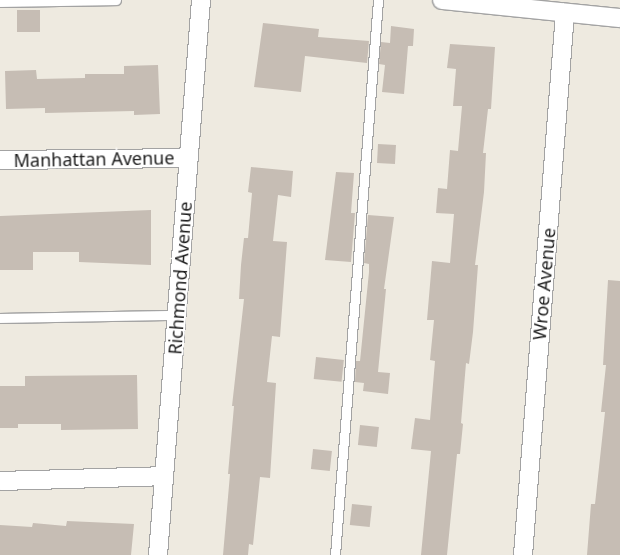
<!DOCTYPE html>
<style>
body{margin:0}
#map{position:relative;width:620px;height:555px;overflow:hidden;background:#eeeae0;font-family:"Noto Sans",sans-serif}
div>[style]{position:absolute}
.building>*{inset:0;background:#c6bdb4;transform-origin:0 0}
.roads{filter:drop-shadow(1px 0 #a3a3a3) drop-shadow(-1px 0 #a3a3a3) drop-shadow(0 1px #a3a3a3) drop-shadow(0 -1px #a3a3a3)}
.lane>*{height:9px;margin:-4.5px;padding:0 4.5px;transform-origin:4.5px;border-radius:4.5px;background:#fff}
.street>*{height:18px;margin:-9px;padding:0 9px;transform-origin:9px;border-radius:9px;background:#fff}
span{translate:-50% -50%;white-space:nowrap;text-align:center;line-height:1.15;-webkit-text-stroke:4px #fff;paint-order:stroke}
.street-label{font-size:18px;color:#1c1c1c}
</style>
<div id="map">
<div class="building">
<div style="left:40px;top:10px;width:22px;height:23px;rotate:90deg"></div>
<div style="clip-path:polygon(263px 23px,319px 29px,318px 37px,369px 41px,367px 63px,305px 56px,301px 92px,254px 87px)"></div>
<div style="clip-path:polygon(391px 26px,414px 29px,413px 46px,408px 46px,404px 94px,382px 92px,385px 65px,379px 64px,381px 42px,390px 43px)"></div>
<div style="clip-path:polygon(450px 44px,495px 47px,491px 109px,488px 109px,483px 153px,486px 153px,484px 192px,475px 265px,478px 265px,473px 332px,469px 364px,466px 363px,461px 423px,463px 424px,460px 454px,457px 454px,447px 555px,421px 555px,431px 451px,411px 449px,415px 418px,430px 420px,435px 361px,430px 360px,434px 320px,427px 320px,432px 261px,450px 263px,454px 214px,436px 213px,438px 188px,447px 189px,450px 150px,458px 151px,462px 106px,453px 106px,456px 69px,447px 68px)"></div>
<div style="clip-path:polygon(158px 65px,160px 114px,134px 115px,134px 111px,45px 113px,45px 108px,6px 109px,5px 71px,36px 70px,37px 79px,85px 78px,85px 74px,124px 74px,124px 66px)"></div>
<div style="left:378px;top:144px;width:18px;height:19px;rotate:3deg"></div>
<div style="clip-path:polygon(251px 167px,293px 171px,291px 197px,278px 195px,273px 241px,287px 242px,280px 337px,272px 336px,267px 382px,276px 383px,270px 478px,260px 477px,253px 545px,249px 544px,248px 555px,223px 555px,230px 474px,228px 474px,234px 406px,232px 406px,244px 299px,239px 299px,241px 265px,244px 238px,248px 238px,252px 193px,248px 192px)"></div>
<div style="clip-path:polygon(336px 172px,354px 173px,351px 213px,355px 213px,351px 262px,325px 260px)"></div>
<div style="clip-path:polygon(151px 210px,151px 265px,79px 262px,79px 252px,33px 252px,33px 270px,0 270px,0 216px)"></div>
<div style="clip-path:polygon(368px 215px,394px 217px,384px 289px,386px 289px,378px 372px,390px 373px,388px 394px,363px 391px,364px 383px,355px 382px,356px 361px,360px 361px,369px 272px,369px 264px,364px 263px)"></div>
<div style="clip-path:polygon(608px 280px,620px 281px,620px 555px,587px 555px,591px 504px,595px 504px,605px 412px,601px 412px,606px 365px,603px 365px)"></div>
<div style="left:316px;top:357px;width:28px;height:22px;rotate:6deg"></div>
<div style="clip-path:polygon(137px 375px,138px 429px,61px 430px,61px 424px,18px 424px,18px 428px,0 428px,0 386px,25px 386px,25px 376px)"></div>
<div style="left:360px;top:425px;width:19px;height:20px;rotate:6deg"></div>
<div style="left:313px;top:449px;width:19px;height:20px;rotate:6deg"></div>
<div style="left:352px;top:504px;width:20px;height:21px;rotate:6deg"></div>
<div style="clip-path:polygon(67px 521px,134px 524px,131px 555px,0 555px,0 525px,32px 527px,33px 523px,66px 526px)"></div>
</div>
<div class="roads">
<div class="lane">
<div style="left:0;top:2px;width:116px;rotate:-1deg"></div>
<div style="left:0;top:318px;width:177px;rotate:-1deg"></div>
<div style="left:335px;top:555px;width:557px;rotate:-85.57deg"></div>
</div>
<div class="street">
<div style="left:442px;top:0;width:179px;rotate:5.8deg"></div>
<div style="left:0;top:160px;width:188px;rotate:-0.6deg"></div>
<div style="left:0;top:481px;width:164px;rotate:-1.7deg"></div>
<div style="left:158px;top:555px;width:557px;rotate:-85.57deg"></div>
<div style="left:523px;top:555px;width:544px;rotate:-85.57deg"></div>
</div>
</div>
<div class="street-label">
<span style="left:94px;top:159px;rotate:-1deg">Manhattan Avenue</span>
<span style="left:180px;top:278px;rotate:-86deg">Richmond Avenue</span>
<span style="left:544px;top:284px;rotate:-85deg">Wroe Avenue</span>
</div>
</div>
